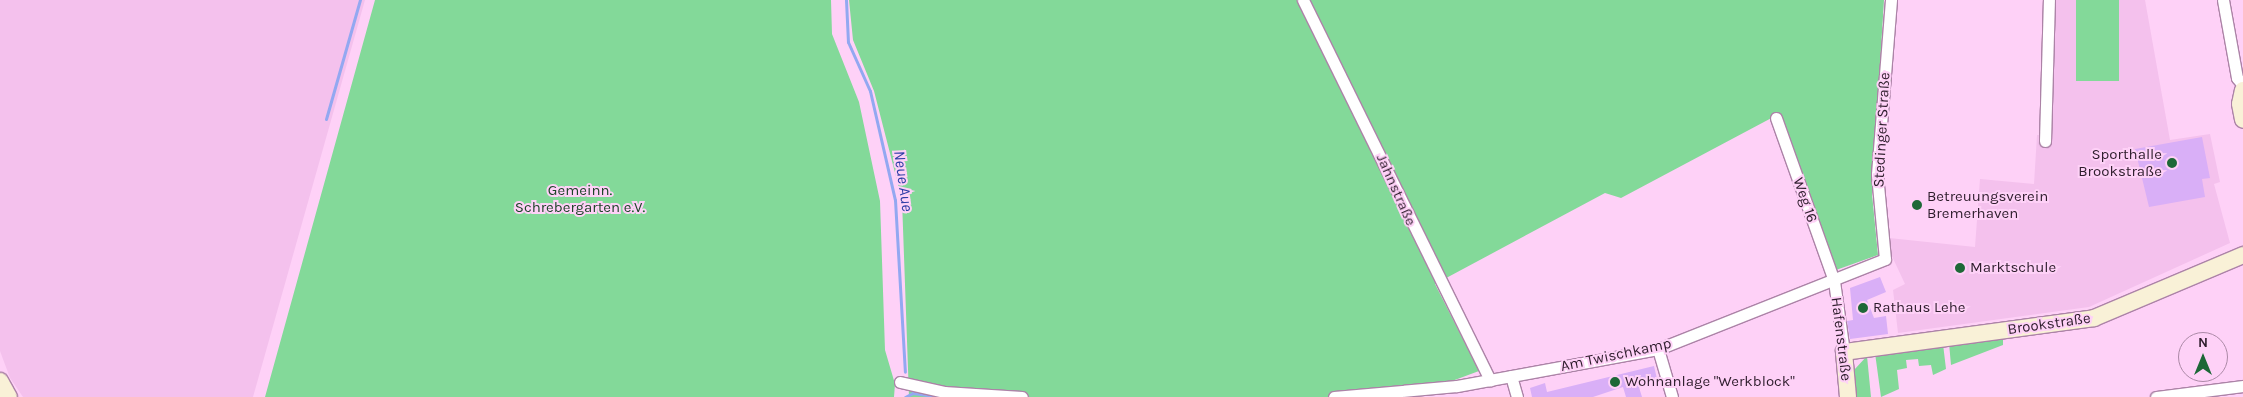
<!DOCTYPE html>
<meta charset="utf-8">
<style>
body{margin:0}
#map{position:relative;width:2243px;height:397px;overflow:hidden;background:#fed1f7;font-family:Karla,sans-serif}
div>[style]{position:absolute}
.built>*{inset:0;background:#f4c1ed}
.green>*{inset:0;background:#83d999;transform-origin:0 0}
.stream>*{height:3px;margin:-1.5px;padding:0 1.5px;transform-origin:1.5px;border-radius:1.5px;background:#93a8f1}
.building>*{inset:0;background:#d9aff7}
.roads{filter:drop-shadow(1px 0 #ac83a7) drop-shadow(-1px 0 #ac83a7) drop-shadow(0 1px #ac83a7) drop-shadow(0 -1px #ac83a7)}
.street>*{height:11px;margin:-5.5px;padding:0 5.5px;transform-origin:5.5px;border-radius:5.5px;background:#fff}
.secondary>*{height:16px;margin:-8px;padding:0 8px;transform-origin:8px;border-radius:8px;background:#f9f1d7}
.dots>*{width:14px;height:14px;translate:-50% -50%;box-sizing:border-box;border:2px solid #fed1f7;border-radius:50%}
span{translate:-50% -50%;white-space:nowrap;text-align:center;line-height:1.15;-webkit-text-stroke:4px #fed1f7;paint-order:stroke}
.street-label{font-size:15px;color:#2e1d2c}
.poi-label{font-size:15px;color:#2e1d2c}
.right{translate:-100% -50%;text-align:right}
.left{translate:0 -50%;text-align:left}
.park-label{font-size:15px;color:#1c4327}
.water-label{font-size:16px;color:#2f3ea6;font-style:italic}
.north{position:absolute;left:2178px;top:332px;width:50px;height:50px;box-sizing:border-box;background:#fed1f7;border:1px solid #ab89a6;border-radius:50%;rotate:0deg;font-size:14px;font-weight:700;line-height:20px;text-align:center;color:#2e1d2c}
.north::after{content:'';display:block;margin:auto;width:18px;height:22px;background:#1d6837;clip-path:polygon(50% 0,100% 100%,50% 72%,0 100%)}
</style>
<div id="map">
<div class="built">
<div style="clip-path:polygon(0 0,365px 0,253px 397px,23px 397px,10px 378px,0 351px)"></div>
<div style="clip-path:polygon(2055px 0,2145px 0,2170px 140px,2210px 134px,2220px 182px,2214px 184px,2230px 243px,2089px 307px,1898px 333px,1893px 290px,1905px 284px,1890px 252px,1889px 238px,1975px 247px,1980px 179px,2034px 184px,2037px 135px,2052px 135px)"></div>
</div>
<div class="green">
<div style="clip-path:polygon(375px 0,831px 0,832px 34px,859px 102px,880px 201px,885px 350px,895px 384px,894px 397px,265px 397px)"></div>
<div style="clip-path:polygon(849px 0,1884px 0,1872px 194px,1878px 255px,1836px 270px,1779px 114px,1621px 198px,1605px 193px,1435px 284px,1479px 371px,1452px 381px,1329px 393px,1329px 397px,909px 397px,902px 200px,874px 91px,853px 40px)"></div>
<div style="left:2076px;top:0;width:43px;height:81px"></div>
<div style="clip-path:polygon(2003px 337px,2003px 345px,1951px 365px,1949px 343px)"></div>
<div style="clip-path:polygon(1943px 344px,1946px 369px,1933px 375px,1931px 365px,1919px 366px,1918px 359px,1906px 360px,1907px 368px,1897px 370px,1899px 389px,1881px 397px,1875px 353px)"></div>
<div style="clip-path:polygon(1867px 356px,1871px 397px,1856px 397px,1854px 370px)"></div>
</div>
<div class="stream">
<div style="left:846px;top:0;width:42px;rotate:87.3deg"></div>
<div style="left:848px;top:42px;width:54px;rotate:65.8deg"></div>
<div style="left:870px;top:91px;width:112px;rotate:77.1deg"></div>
<div style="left:895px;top:200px;width:172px;rotate:86.7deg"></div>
<div style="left:326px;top:119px;width:124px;rotate:-74.1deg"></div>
<div style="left:905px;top:397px;width:9px;rotate:-27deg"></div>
<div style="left:913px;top:393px;width:27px;rotate:8deg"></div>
</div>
<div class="building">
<div style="clip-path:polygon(2202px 137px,2210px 178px,2202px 179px,2205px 197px,2149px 207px,2135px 149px)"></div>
<div style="clip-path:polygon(1880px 277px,1886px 292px,1867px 300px,1874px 318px,1886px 316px,1888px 334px,1850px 339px,1847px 321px,1853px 320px,1850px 288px)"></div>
<div style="clip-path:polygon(1654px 366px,1657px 379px,1638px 384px,1642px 397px,1626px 397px,1623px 387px,1593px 397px,1532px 397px,1530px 388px,1545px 383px,1547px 392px)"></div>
</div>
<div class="roads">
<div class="street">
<div style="left:1303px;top:0;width:424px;rotate:63.8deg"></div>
<div style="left:2223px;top:0;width:79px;rotate:79.8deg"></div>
<div style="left:2237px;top:78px;width:9px;rotate:49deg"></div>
<div style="left:1776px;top:118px;width:173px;rotate:70.4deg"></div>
<div style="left:1834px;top:281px;width:72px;rotate:82deg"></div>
<div style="left:2045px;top:141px;width:141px;rotate:-88.4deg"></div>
<div style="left:1658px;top:349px;width:50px;rotate:73.7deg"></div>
<div style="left:1511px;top:376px;width:22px;rotate:74deg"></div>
<div style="left:900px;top:382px;width:45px;rotate:12.8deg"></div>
<div style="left:944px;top:392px;width:78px;rotate:3.7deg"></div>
<div style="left:1334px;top:397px;width:123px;rotate:-5.1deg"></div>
<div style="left:1457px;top:386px;width:204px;rotate:-10.4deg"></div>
<div style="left:1658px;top:349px;width:244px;rotate:-21.6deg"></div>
<div style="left:1885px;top:259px;width:85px;rotate:-95.4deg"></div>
<div style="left:1877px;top:174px;width:175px;rotate:-85.4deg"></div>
<div style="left:2156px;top:397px;width:88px;rotate:-7.2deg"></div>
</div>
<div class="secondary">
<div style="left:2243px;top:90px;width:14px;rotate:102deg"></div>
<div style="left:2240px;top:104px;width:16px;rotate:79deg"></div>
<div style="left:0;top:381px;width:18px;rotate:61deg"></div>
<div style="left:1848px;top:397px;width:45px;rotate:-95.1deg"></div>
<div style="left:1844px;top:352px;width:252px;rotate:-7.7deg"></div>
<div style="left:2094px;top:318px;width:162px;rotate:-22.9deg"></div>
</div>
</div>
<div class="dots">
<div style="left:2172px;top:163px;background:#1d6837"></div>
<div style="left:1917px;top:205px;background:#1d6837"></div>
<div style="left:1960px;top:268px;background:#1d6837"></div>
<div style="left:1863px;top:308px;background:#1d6837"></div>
<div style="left:1615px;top:382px;background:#1d6837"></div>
</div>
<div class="street-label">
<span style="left:1882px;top:130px;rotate:-87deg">Stedinger Straße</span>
<span style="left:1396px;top:190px;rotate:66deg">Jahnstraße</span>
<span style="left:1805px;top:200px;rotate:71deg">Weg 16</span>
<span style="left:2049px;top:324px;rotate:-8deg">Brookstraße</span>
<span style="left:1841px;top:339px;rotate:83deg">Hafenstraße</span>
<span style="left:1616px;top:355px;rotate:-12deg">Am Twischkamp</span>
</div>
<div class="poi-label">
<span class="right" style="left:2162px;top:163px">Sporthalle<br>Brookstraße</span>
<span class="left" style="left:1927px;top:205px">Betreuungsverein<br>Bremerhaven</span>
<span class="left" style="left:1970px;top:268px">Marktschule</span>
<span class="left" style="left:1873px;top:308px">Rathaus Lehe</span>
<span class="left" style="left:1625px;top:382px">Wohnanlage "Werkblock"</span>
</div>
<div class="park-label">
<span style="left:580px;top:199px">Gemeinn.<br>Schrebergarten e.V.</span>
</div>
<div class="water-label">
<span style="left:903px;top:181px;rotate:82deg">Neue Aue</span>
</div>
<div class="north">N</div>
</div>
